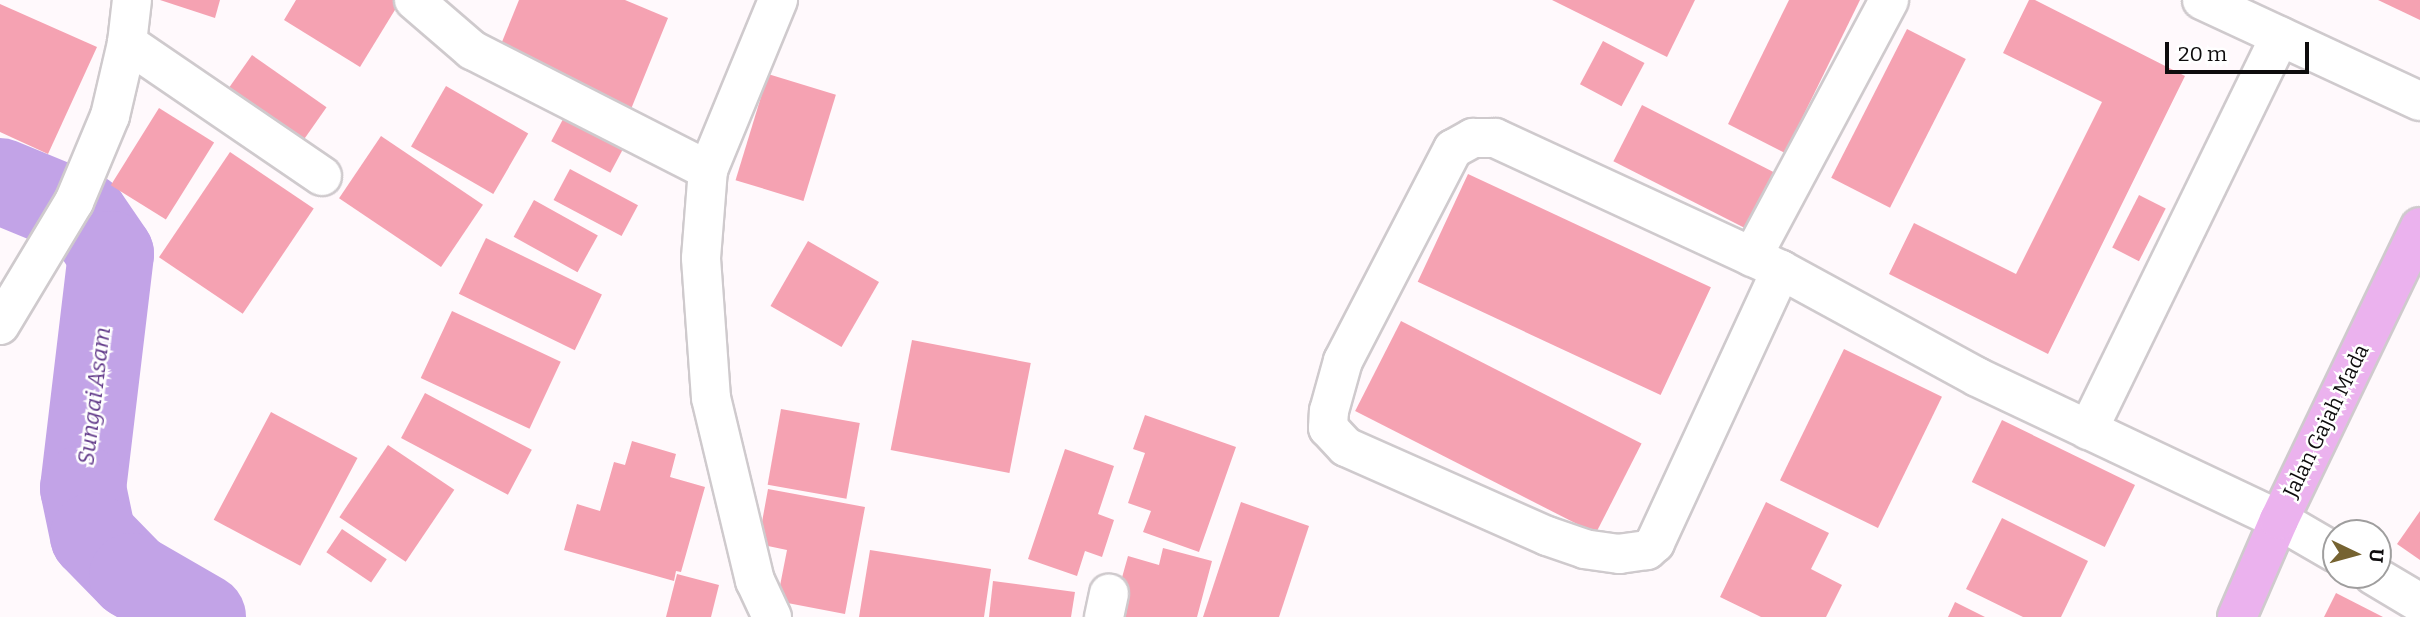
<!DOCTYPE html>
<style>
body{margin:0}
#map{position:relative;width:2420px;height:617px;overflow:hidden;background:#fff9fc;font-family:Bitter,serif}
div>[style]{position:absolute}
.river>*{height:86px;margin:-43px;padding:0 43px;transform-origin:43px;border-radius:43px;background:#c2a3e7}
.building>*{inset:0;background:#f5a2b2;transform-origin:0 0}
.roads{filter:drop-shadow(2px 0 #cfcacd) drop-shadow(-2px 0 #cfcacd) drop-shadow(0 2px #cfcacd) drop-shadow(0 -2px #cfcacd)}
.minor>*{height:38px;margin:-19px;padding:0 19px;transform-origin:19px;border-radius:19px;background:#fff}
.major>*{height:38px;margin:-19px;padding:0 19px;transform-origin:19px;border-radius:19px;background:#ebb2ee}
span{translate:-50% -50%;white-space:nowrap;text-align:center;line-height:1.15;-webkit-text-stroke:5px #fff;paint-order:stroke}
.street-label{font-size:21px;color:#0e0c0d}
.water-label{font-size:23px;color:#613989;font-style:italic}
.north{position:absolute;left:2322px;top:519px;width:70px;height:70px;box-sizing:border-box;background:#fff;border:2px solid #9f9e9e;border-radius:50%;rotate:95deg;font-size:19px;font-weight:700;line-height:28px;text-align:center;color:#0e0c0d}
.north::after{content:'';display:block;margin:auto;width:24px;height:32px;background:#766331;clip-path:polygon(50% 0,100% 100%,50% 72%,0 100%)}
.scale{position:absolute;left:2165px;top:42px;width:144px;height:32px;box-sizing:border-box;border:4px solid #0e0c0d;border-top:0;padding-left:9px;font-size:21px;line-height:24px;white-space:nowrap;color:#0e0c0d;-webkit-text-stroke:5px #fff;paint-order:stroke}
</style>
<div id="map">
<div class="river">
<div style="left:0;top:181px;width:92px;rotate:22.4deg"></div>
<div style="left:85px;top:216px;width:46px;rotate:55.6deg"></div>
<div style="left:111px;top:254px;width:236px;rotate:96.8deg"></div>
<div style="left:83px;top:488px;width:49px;rotate:78.2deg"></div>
<div style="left:93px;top:536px;width:56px;rotate:45.7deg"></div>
<div style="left:132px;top:576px;width:82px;rotate:30deg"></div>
</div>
<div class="building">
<div style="clip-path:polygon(160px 0,220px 0,215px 18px)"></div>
<div style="clip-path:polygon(296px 0,401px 0,360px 67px,284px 20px)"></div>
<div style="clip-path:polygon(519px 0,625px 0,668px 18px,629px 114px,495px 59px)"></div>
<div style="clip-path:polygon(1552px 0,1695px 0,1667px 57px)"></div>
<div style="clip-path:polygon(1789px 0,1860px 0,1785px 153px,1728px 124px)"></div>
<div style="clip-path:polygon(2029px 0,2035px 0,2185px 76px,2048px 354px,1889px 274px,1914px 223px,2016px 274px,2102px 102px,2003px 53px)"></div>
<div style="clip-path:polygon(2378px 0,2420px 0,2420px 20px)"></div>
<div style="clip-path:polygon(0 4px,97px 47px,48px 154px,0 132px)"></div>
<div style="left:1907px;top:29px;width:66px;height:167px;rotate:27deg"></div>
<div style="left:1603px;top:41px;width:47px;height:49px;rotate:28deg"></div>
<div style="left:252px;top:55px;width:91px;height:41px;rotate:35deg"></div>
<div style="left:768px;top:74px;width:71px;height:111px;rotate:17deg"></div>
<div style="left:446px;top:86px;width:95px;height:70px;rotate:30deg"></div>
<div style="left:1642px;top:105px;width:153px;height:63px;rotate:27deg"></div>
<div style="left:570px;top:106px;width:67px;height:40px;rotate:28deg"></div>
<div style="left:159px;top:108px;width:65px;height:91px;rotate:32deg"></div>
<div style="left:381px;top:136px;width:123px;height:75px;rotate:34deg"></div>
<div style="left:230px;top:152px;width:101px;height:127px;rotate:34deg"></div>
<div style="left:570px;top:169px;width:77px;height:35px;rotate:28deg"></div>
<div style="left:1468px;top:174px;width:268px;height:119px;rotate:25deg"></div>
<div style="left:2139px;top:195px;width:30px;height:59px;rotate:27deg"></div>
<div style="left:534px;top:200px;width:73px;height:42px;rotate:29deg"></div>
<div style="left:486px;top:238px;width:129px;height:62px;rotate:26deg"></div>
<div style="left:808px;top:241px;width:82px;height:75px;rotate:30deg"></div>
<div style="left:452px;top:311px;width:120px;height:74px;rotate:25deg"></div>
<div style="left:1401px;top:321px;width:270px;height:101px;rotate:27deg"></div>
<div style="left:912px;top:340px;width:121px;height:112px;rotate:11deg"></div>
<div style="left:1844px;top:349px;width:109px;height:146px;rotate:26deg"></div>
<div style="left:425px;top:393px;width:121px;height:51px;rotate:28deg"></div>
<div style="left:781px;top:409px;width:80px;height:77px;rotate:10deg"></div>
<div style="left:271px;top:412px;width:98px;height:122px;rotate:28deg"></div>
<div style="clip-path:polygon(1145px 415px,1236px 447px,1199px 552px,1143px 532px,1151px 511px,1128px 503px,1145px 453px,1133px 449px)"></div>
<div style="left:2002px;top:420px;width:148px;height:69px;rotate:26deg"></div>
<div style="clip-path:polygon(632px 441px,676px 454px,670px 477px,705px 487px,681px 572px,676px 571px,674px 581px,564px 550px,577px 504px,600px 511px,614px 462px,625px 465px)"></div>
<div style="left:388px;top:445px;width:80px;height:87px;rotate:34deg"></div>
<div style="clip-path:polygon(1065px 449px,1114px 466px,1098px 514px,1114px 520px,1102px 557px,1085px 551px,1077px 576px,1028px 559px)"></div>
<div style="clip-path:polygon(768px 489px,865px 507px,845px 614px,777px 601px,787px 550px,758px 544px)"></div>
<div style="clip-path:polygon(1241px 502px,1309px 526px,1279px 617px,1203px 617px)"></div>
<div style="clip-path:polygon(1766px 502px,1829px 533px,1811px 569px,1842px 585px,1826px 617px,1761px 617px,1720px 597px)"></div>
<div style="clip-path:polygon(2420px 511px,2420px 560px,2397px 544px)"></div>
<div style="clip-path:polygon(2002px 518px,2088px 561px,2061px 617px,2023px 617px,1966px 589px)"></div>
<div style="left:342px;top:529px;width:54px;height:28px;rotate:34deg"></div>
<div style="clip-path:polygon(1163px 548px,1212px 561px,1197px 617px,1111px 617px,1128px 556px,1159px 565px)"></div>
<div style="clip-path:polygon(870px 550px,991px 569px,984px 617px,859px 617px)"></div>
<div style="clip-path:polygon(677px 574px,719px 585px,711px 617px,666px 617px)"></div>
<div style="clip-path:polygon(993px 581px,1075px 592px,1071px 617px,989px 617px)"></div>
<div style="clip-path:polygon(2336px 593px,2383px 617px,2324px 617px)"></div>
<div style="clip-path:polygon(1955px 602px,1985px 617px,1948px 617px)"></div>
</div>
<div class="roads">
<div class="minor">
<div style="left:414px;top:0;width:77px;rotate:40.8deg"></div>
<div style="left:472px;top:50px;width:265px;rotate:27deg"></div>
<div style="left:2202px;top:0;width:240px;rotate:24.9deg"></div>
<div style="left:127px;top:43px;width:236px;rotate:34.3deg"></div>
<div style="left:1752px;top:257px;width:291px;rotate:-61.9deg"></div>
<div style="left:1781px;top:270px;width:301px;rotate:114.8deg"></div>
<div style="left:1655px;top:543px;width:11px;rotate:139deg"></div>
<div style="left:1647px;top:550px;width:28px;rotate:172deg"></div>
<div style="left:1619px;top:554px;width:34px;rotate:-172deg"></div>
<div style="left:1585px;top:549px;width:40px;rotate:-161.1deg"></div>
<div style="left:1547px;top:536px;width:220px;rotate:-156.1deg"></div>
<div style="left:1346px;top:447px;width:26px;rotate:-133deg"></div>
<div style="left:1328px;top:428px;width:17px;rotate:-87deg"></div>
<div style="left:1329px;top:411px;width:52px;rotate:-74.4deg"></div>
<div style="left:1343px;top:361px;width:239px;rotate:-62.6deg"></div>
<div style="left:1453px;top:149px;width:23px;rotate:-29deg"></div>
<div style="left:1473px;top:138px;width:22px"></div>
<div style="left:1495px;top:138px;width:315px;rotate:24.8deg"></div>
<div style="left:1781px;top:270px;width:223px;rotate:28.6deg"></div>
<div style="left:1977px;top:377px;width:334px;rotate:25.3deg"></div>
<div style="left:2279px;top:520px;width:66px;rotate:30.1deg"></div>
<div style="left:0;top:325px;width:144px;rotate:-59deg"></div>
<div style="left:74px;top:202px;width:93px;rotate:-67.3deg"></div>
<div style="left:110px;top:116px;width:75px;rotate:-76.9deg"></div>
<div style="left:127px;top:43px;width:43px;rotate:-83.4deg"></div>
<div style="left:2088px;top:430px;width:438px;rotate:-64deg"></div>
<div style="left:2373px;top:575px;width:55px;rotate:30.8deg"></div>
<div style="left:772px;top:617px;width:40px;rotate:-115deg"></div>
<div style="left:755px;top:581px;width:188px;rotate:-103.5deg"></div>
<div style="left:711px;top:398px;width:140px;rotate:-94.1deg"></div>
<div style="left:701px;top:258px;width:88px;rotate:-85.5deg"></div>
<div style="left:708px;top:170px;width:184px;rotate:-67.6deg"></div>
<div style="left:1104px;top:617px;width:24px;rotate:-78deg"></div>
</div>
<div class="major">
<div style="left:2237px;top:617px;width:106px;rotate:-66.6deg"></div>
<div style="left:2279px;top:520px;width:325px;rotate:-64.3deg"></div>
</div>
</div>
<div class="street-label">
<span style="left:2326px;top:421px;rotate:-64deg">Jalan Gajah Mada</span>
</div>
<div class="water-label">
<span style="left:94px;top:396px;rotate:-83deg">Sungai Asam</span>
</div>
<div class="north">U</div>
<div class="scale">20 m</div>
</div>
